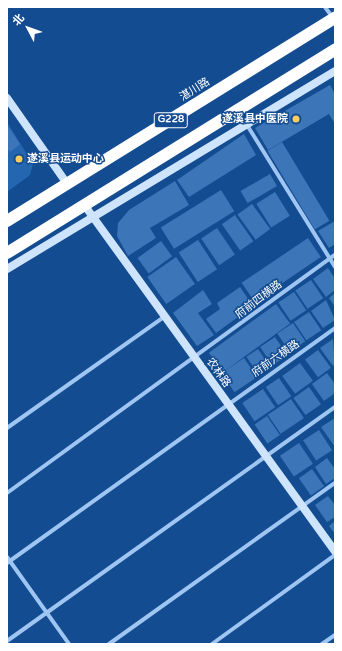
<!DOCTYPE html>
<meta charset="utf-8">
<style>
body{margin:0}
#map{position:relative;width:342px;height:651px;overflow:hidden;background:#134c91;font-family:"Varela Round","Noto Sans SC",sans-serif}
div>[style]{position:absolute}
.green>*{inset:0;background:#2566b0}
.building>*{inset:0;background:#3c76b9;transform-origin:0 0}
.street>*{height:4px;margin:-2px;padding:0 2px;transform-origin:2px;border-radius:2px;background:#9fc6f2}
.secondary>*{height:8px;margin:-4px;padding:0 4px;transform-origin:4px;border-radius:4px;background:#cee3fc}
.highway>*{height:12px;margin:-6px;padding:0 6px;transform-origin:6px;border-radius:6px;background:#fff}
.dots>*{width:11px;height:11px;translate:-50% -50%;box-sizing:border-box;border:2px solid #134c91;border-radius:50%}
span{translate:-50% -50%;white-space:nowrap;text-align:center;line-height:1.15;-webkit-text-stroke:3px #134c91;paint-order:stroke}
.shield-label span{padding:1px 3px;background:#134c91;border:1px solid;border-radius:3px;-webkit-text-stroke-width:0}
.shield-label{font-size:10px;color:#fff;font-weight:700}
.street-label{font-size:11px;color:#fff}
.poi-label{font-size:11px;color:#fff;font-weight:700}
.right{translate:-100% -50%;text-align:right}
.left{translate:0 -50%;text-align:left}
.frame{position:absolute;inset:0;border:8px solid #fff;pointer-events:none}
.north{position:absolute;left:8px;top:8px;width:40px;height:40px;-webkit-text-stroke:3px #134c91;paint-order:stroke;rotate:311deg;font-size:11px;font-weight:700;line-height:16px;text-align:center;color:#fff}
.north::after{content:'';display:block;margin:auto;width:14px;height:18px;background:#fff;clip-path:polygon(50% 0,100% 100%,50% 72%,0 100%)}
</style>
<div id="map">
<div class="green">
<div style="clip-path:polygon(7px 122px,33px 164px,30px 175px,7px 192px)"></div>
</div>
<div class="building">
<div style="clip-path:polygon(330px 85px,335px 94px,335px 124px,329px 114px,268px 150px,255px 128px)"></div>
<div style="clip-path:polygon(7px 125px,20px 144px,10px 152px,7px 148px)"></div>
<div style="clip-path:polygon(244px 134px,256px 155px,189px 197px,177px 180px)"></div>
<div style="left:282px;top:142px;width:92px;height:17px;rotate:59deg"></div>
<div style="left:270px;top:174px;width:14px;height:34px;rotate:60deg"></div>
<div style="clip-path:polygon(175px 181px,189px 205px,150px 228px,156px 238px,128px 256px,117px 236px,118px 223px,129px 210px)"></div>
<div style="left:221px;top:190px;width:25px;height:71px;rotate:58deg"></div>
<div style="left:275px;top:192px;width:28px;height:22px;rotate:58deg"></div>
<div style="left:252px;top:204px;width:31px;height:18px;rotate:54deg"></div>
<div style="left:235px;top:215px;width:32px;height:16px;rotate:55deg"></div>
<div style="clip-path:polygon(335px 221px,335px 244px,329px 248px,318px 231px)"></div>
<div style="left:217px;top:228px;width:32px;height:19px;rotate:56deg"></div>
<div style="left:308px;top:238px;width:23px;height:80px;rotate:56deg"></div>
<div style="left:198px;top:240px;width:35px;height:23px;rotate:57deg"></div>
<div style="left:161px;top:241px;width:19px;height:29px;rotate:54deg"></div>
<div style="left:176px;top:257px;width:33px;height:35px;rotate:55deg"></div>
<div style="clip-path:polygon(328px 268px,335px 279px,335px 290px,326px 297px,313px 279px)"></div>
<div style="left:311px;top:280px;width:22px;height:19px;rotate:56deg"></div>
<div style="clip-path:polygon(240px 287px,253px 306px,216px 333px,206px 319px,220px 309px,217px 303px)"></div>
<div style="clip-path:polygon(203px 290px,212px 304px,198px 313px,214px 335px,197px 346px,173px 313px)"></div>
<div style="left:294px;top:292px;width:22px;height:19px;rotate:56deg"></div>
<div style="clip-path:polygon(335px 293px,335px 307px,329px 298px)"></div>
<div style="clip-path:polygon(326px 300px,335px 320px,323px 328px,311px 311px)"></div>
<div style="left:276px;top:304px;width:24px;height:83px;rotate:54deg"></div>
<div style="left:309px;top:312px;width:22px;height:18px;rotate:56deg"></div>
<div style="left:293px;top:323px;width:22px;height:19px;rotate:56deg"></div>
<div style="left:275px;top:337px;width:22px;height:18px;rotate:56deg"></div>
<div style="clip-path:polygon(333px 339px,335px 364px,333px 366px,320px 348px)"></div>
<div style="left:258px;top:349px;width:22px;height:14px;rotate:56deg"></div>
<div style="left:318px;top:350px;width:22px;height:16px;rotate:54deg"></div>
<div style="left:244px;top:358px;width:23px;height:27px;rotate:56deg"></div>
<div style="left:300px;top:363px;width:22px;height:22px;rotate:54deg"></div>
<div style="clip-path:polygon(327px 373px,335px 384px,335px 393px,324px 401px,312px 384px)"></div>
<div style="left:279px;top:378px;width:22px;height:16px;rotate:56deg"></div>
<div style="left:309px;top:387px;width:21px;height:19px;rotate:55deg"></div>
<div style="left:263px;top:389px;width:22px;height:25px;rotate:56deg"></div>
<div style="left:291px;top:399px;width:23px;height:28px;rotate:56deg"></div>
<div style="left:267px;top:416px;width:23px;height:15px;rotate:56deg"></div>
<div style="clip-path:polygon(335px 418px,335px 447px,321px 427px)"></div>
<div style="left:319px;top:430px;width:24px;height:19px;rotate:57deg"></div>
<div style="left:299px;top:443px;width:25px;height:23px;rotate:56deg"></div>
<div style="clip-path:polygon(327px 458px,335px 469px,335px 478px,326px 484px,315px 467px)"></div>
<div style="left:312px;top:469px;width:21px;height:16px;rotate:55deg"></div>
<div style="clip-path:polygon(328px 496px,335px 505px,335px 517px,327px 522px,315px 505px)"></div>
<div style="clip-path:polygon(335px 521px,335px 534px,329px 526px)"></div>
</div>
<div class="street">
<div style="left:325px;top:7px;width:14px;rotate:54deg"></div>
<div style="left:247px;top:125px;width:167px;rotate:58.2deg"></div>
<div style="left:7px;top:428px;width:192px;rotate:-35.3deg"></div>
<div style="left:7px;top:493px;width:405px;rotate:-36deg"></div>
<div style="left:7px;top:557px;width:107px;rotate:54.5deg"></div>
<div style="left:7px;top:563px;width:403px;rotate:-35.6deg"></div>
<div style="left:7px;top:641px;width:403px;rotate:-35.5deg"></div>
<div style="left:109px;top:644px;width:277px;rotate:-35.5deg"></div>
<div style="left:212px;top:644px;width:152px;rotate:-35.9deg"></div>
<div style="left:322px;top:644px;width:16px;rotate:-35deg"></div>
</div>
<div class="secondary">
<div style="left:7px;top:98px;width:106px;rotate:55deg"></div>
<div style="left:85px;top:206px;width:426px;rotate:54.1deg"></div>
<div style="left:7px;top:269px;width:383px;rotate:-31.1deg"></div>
</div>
<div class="highway">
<div style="left:7px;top:221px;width:386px;rotate:-31.8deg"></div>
<div style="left:7px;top:253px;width:386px;rotate:-31.8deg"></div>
</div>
<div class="dots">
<div style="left:296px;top:119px;background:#ffce60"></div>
<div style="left:19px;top:159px;background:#ffce60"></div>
</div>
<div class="shield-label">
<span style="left:171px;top:120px">G228</span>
</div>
<div class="street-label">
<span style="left:195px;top:90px;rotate:-32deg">湛川路</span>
<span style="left:259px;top:300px;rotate:-37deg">府前四横路</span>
<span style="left:276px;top:359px;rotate:-35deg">府前六横路</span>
<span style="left:218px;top:373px;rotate:54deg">农林路</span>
</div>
<div class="poi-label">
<span class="right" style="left:288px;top:119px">遂溪县中医院</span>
<span class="left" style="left:27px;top:159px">遂溪县运动中心</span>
</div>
<div class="frame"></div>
<div class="north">北</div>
</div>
